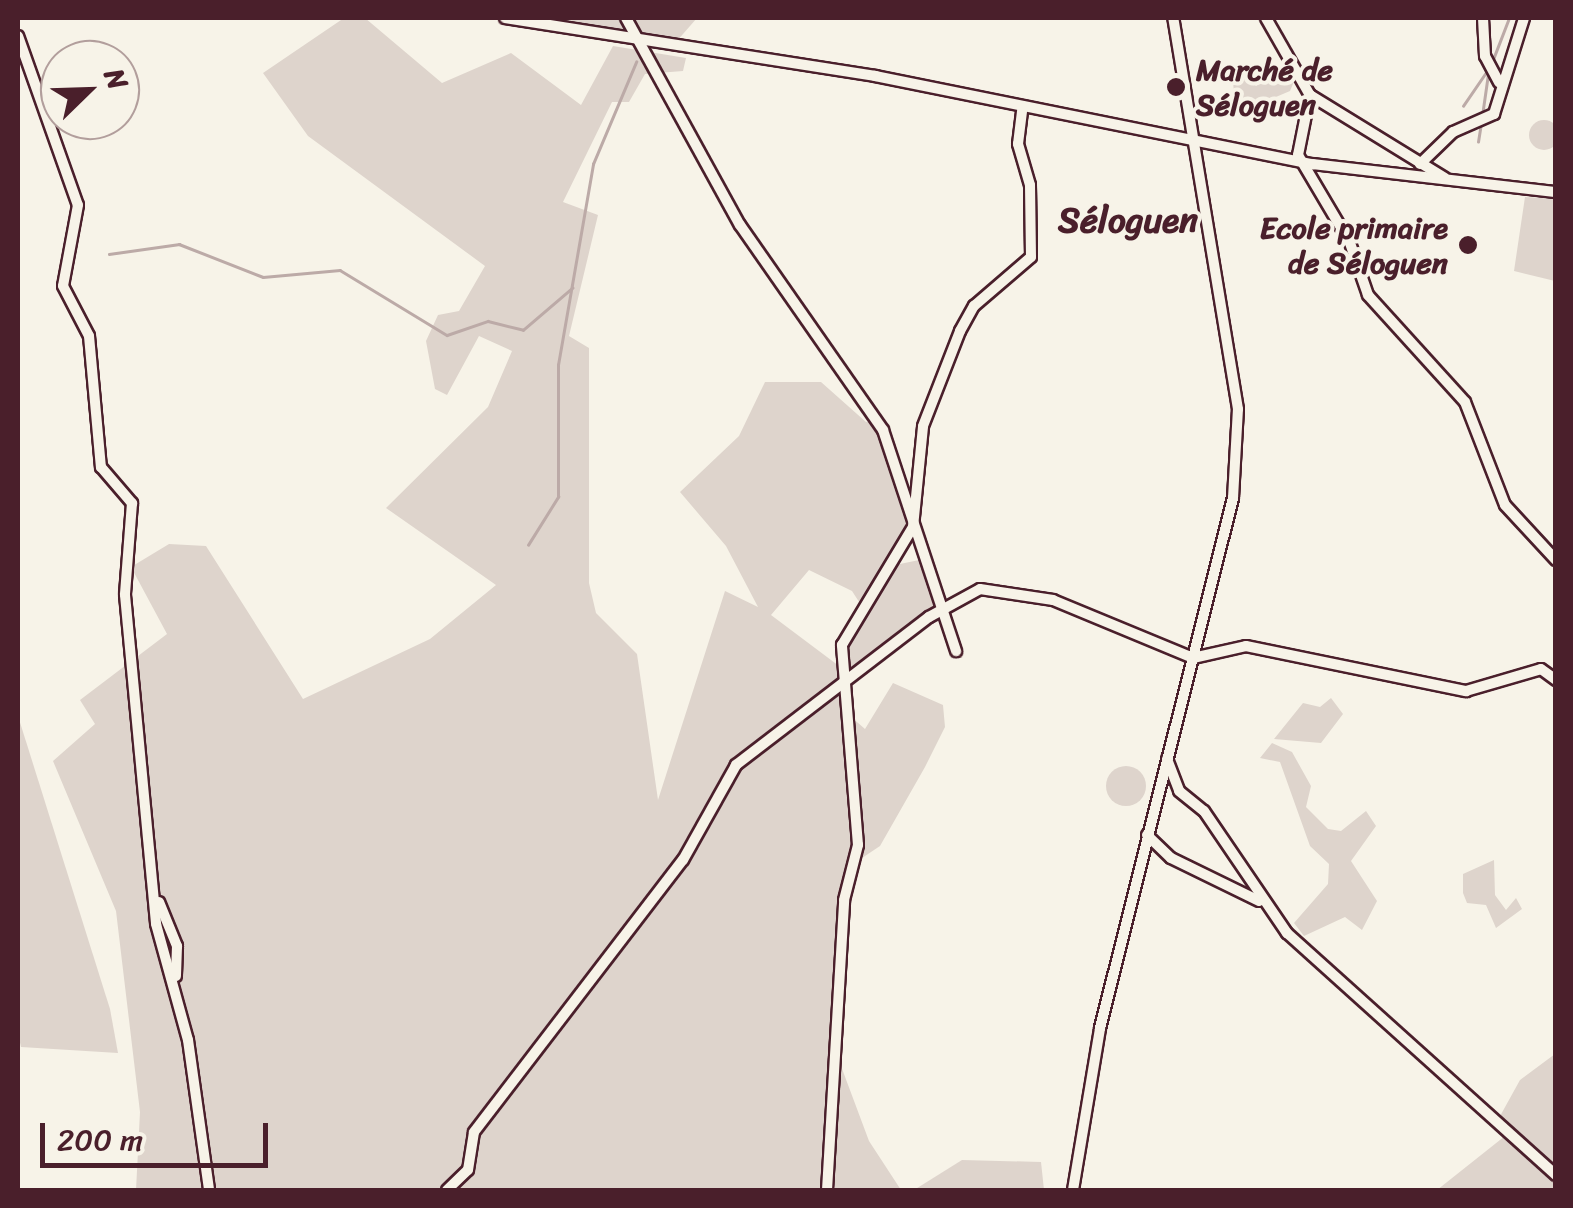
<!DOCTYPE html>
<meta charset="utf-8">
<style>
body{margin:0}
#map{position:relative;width:1573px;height:1208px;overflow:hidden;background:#f7f3e8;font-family:Sriracha,sans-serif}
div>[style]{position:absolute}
.green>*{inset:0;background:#ded4cc}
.round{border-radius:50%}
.stream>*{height:2.5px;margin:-1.25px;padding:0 1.25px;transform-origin:1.25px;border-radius:1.25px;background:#bcaaa7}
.roads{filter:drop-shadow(2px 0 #4a1f2b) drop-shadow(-2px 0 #4a1f2b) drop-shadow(0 2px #4a1f2b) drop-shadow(0 -2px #4a1f2b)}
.minor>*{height:10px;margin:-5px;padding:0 5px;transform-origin:5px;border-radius:5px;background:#f7f3e8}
.dots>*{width:28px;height:28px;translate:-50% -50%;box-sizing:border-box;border:5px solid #f7f3e8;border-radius:50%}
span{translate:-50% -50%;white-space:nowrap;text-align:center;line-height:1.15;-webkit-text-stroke:8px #f7f3e8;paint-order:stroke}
.poi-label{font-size:30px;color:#4a1f2b;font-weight:700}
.left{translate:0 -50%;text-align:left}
.right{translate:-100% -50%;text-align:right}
.quarter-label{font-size:35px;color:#4a1f2b;font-weight:700}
.frame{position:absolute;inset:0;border:20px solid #4a1f2b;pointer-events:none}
.north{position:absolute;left:40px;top:40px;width:100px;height:100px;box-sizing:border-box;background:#f7f3e8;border:2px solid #b29e9c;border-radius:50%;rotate:67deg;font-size:28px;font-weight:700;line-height:40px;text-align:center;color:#4a1f2b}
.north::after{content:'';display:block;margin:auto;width:35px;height:45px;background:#4a1f2b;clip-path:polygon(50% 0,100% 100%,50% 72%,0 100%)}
.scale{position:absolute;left:40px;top:1123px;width:228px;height:45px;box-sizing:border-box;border:5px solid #4a1f2b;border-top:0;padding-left:12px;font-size:30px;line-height:35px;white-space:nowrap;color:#4a1f2b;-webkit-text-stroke:8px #f7f3e8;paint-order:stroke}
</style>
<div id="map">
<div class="green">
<div style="clip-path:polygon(evenodd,344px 18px,365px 18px,442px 83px,511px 53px,581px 105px,613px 46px,686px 58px,683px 71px,645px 74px,629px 102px,612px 102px,563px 202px,598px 215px,569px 336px,589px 348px,589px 583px,596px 613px,637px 654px,658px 800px,725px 591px,758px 607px,726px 546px,680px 492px,739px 436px,765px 382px,821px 382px,866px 422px,876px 421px,915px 519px,895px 565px,929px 558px,944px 609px,846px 687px,850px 716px,865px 729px,893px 683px,943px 705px,945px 727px,925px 767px,880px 846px,853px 864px,844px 901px,838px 1058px,869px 1141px,901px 1190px,136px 1190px,140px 1112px,116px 911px,53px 761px,95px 724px,80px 700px,167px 634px,131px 567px,169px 544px,206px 546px,303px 699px,430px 639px,496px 585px,386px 508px,488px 407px,512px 351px,479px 336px,447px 395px,435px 389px,426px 341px,438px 315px,459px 311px,485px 266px,308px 136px,263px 73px,344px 18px,809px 570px,852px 591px,863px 608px,842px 645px,843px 669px,771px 615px,809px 570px)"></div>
<div style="clip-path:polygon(544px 18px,697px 18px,676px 42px)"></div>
<div style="clip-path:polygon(1279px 73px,1295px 79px,1290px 91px,1236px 114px,1233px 82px,1245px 75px,1256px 86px)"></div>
<div class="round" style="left:1529px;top:120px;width:30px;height:30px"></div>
<div style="clip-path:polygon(1525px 197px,1555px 199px,1555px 281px,1514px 271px)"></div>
<div style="clip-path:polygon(1331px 698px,1343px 714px,1321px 743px,1274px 739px,1303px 703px,1320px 707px)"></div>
<div style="clip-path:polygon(18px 716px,110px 1009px,118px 1053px,21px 1047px,18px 1034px)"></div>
<div style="clip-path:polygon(1272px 743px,1292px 752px,1311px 786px,1306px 807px,1328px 829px,1341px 831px,1366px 811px,1376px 826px,1351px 861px,1377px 901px,1362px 930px,1345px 917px,1304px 936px,1294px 923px,1328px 884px,1329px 864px,1310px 846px,1280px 762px,1260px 758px)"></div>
<div class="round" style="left:1106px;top:766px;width:40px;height:40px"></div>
<div style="clip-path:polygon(1494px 860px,1495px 895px,1506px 910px,1516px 898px,1522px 909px,1496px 928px,1486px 905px,1467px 903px,1463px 893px,1463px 874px)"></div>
<div style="clip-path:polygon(1555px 1054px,1555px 1190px,1437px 1190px,1505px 1136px,1494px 1127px,1520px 1080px)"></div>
<div style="clip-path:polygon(962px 1160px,1041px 1162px,1044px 1190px,914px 1190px)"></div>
</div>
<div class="stream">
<div style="left:1492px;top:62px;width:47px;rotate:-68.9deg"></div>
<div style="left:1463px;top:106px;width:46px;rotate:-55.6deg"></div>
<div style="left:1482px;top:116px;width:42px;rotate:-81.9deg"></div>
<div style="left:1478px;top:142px;width:19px;rotate:-81deg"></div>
<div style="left:109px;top:254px;width:71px;rotate:-8.1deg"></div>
<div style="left:179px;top:244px;width:90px;rotate:21.4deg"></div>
<div style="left:263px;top:277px;width:77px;rotate:-5.2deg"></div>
<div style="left:340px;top:270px;width:125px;rotate:31.3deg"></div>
<div style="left:447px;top:335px;width:43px;rotate:-18.9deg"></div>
<div style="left:488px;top:321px;width:36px;rotate:14deg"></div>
<div style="left:523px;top:330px;width:65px;rotate:-40.6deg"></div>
<div style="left:528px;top:545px;width:57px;rotate:-58deg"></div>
<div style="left:558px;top:497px;width:132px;rotate:-90deg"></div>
<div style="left:558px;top:365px;width:204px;rotate:-80.1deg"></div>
<div style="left:593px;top:164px;width:111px;rotate:-67.1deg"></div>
</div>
<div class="roads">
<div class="minor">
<div style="left:505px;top:18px;width:375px;rotate:8.9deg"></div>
<div style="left:875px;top:76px;width:447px;rotate:11.4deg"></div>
<div style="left:1313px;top:164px;width:245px;rotate:6.6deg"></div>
<div style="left:626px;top:18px;width:236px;rotate:61.2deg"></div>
<div style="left:740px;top:225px;width:250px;rotate:55.1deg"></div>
<div style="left:883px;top:430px;width:233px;rotate:71.7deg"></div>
<div style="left:1266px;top:18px;width:89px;rotate:60.3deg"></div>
<div style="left:1310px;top:95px;width:158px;rotate:31.6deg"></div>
<div style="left:1483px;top:18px;width:38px;rotate:87deg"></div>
<div style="left:1485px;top:56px;width:30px;rotate:62deg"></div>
<div style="left:18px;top:36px;width:179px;rotate:70.5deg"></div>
<div style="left:78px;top:205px;width:82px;rotate:100.5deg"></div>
<div style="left:63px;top:286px;width:56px;rotate:62.5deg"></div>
<div style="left:89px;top:336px;width:132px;rotate:84.8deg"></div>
<div style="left:101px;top:467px;width:48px;rotate:49.3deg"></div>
<div style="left:132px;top:503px;width:92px;rotate:94.4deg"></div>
<div style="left:125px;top:595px;width:330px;rotate:84.6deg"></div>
<div style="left:156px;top:924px;width:120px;rotate:74.6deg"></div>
<div style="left:188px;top:1040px;width:151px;rotate:82deg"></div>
<div style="left:1310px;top:95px;width:61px;rotate:101.3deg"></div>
<div style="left:1298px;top:155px;width:102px;rotate:59.4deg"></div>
<div style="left:1350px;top:243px;width:55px;rotate:70.9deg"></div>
<div style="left:1368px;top:295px;width:144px;rotate:47.8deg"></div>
<div style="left:1465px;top:402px;width:110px;rotate:68.8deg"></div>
<div style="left:1505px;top:505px;width:75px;rotate:47.2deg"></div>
<div style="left:1420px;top:164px;width:46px;rotate:-44.1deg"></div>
<div style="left:1453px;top:132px;width:45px;rotate:-23.7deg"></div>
<div style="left:1494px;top:114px;width:101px;rotate:-72.6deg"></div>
<div style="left:1167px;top:759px;width:34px;rotate:69deg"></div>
<div style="left:1179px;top:791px;width:32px;rotate:39deg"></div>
<div style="left:1204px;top:811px;width:148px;rotate:55.8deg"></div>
<div style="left:1287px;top:933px;width:362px;rotate:42deg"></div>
<div style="left:1147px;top:835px;width:33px;rotate:44deg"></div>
<div style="left:1171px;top:858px;width:98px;rotate:26deg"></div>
<div style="left:159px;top:902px;width:48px;rotate:67.8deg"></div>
<div style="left:177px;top:946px;width:30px;rotate:92deg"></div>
<div style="left:447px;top:1190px;width:29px;rotate:-44deg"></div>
<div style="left:468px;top:1170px;width:38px;rotate:-81deg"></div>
<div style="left:474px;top:1132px;width:343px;rotate:-52.5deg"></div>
<div style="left:683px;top:860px;width:109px;rotate:-60.8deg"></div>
<div style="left:736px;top:765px;width:243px;rotate:-37.5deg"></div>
<div style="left:929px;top:617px;width:58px;rotate:-28.8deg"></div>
<div style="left:980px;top:589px;width:74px;rotate:8.6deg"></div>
<div style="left:1053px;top:600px;width:152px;rotate:22.5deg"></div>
<div style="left:1193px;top:658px;width:54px;rotate:-12.8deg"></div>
<div style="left:1246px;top:646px;width:225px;rotate:11.6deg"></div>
<div style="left:1466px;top:691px;width:78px;rotate:-16.3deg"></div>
<div style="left:1541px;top:669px;width:19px;rotate:36deg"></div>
<div style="left:827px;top:1190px;width:290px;rotate:-86.6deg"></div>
<div style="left:844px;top:900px;width:57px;rotate:-75.7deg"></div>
<div style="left:858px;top:845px;width:201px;rotate:-94.6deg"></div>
<div style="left:842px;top:645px;width:138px;rotate:-59deg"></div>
<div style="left:913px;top:527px;width:101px;rotate:-84.3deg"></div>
<div style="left:923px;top:426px;width:102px;rotate:-68.7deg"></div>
<div style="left:960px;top:331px;width:29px;rotate:-61deg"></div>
<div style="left:974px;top:306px;width:75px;rotate:-40.7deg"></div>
<div style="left:1031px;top:257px;width:72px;rotate:-90.8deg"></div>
<div style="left:1030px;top:185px;width:43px;rotate:-106.3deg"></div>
<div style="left:1018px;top:144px;width:38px;rotate:-83deg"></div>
<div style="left:1073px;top:1190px;width:164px;rotate:-80.5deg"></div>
<div style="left:1100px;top:1028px;width:546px;rotate:-75.91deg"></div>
<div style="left:1233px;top:498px;width:89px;rotate:-86.8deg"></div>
<div style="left:1238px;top:409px;width:396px;rotate:-99.4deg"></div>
</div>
</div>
<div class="dots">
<div style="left:1176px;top:87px;background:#4a1f2b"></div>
<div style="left:1468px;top:245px;background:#4a1f2b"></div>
</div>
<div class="poi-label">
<span class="left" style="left:1196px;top:87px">Marché de<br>Séloguen</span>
<span class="right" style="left:1448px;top:245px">Ecole primaire<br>de Séloguen</span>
</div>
<div class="quarter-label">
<span style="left:1128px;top:220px">Séloguen</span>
</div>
<div class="frame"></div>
<div class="north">N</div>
<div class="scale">200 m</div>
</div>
